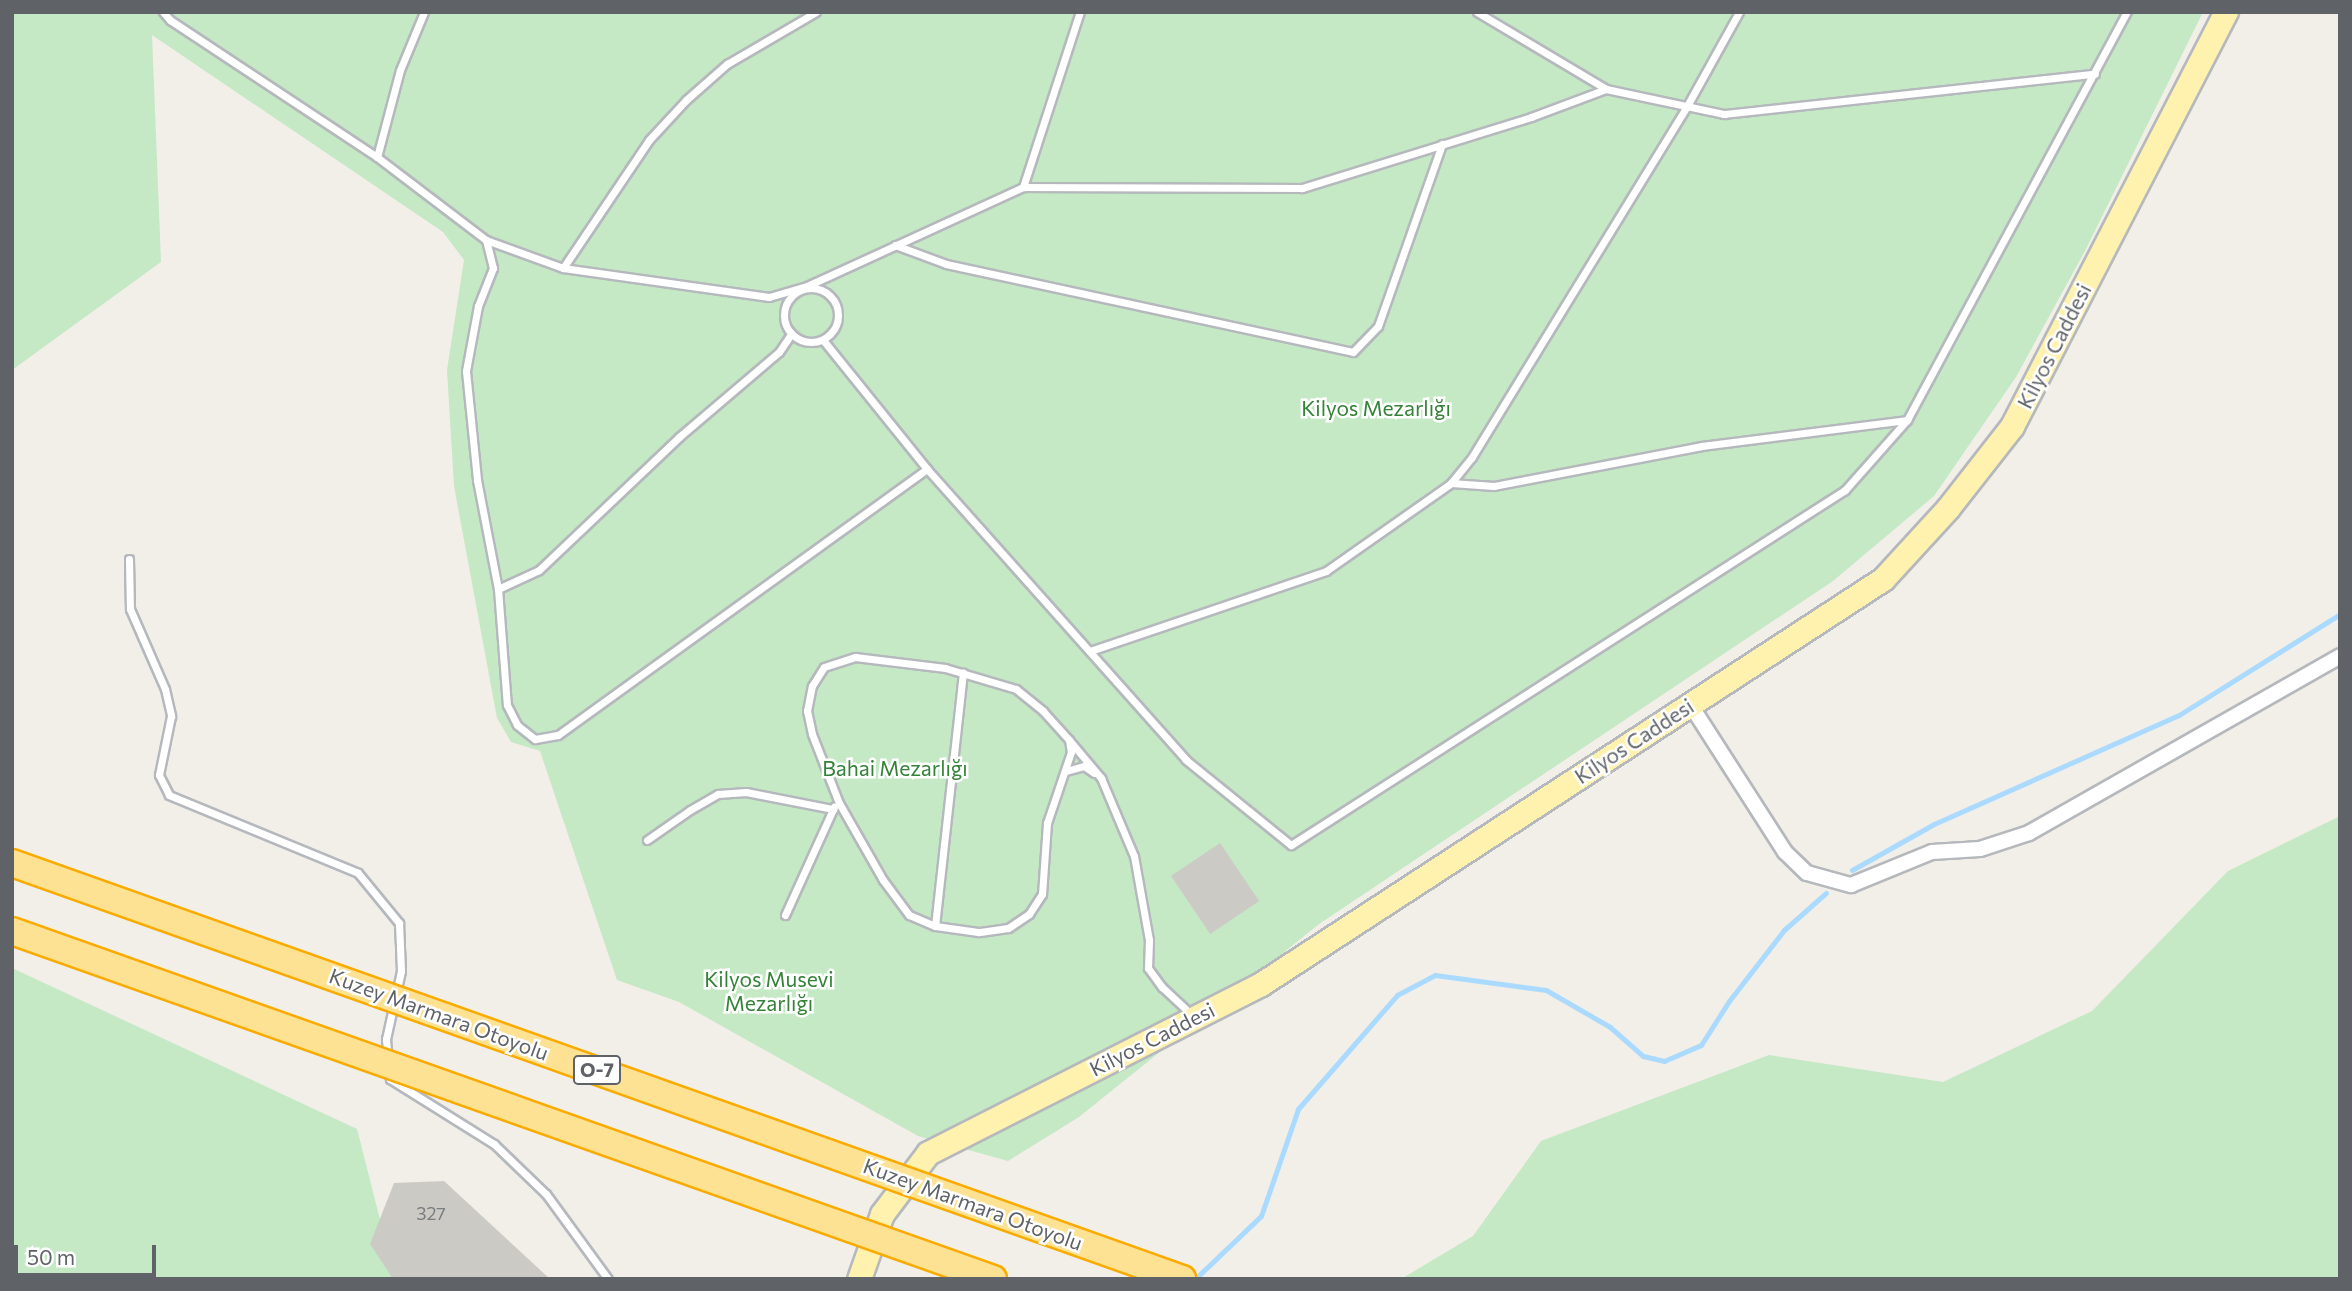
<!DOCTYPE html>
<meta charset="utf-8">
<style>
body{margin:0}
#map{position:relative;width:2352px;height:1291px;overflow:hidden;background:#f1efe8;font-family:Commissioner,sans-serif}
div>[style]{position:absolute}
.green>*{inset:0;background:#c5e8c5}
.stream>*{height:5px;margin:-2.5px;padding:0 2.5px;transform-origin:2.5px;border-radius:2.5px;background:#aadaff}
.building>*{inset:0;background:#cccac5;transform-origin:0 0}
.roads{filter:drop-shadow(2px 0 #b5b8bc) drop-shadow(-2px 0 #b5b8bc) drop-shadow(0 2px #b5b8bc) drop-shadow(0 -2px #b5b8bc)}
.lane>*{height:7px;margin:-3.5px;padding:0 3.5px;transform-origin:3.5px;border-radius:3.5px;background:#fff}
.lane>.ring{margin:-3.5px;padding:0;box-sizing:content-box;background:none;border:7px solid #fff;border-radius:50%}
.street>*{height:14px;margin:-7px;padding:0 7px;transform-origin:7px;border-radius:7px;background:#fff}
.primary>*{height:23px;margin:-11.5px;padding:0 11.5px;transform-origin:11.5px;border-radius:11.5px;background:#fff2af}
.bridges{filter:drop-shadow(2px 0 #f9ab00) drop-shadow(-2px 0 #f9ab00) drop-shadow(0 2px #f9ab00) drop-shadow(0 -2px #f9ab00)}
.highway-bridge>*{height:26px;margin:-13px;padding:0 13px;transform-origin:13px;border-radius:13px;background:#fde293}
span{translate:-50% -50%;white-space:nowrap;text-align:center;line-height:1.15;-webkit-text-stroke:5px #fff;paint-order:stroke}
.number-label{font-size:18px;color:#7a7d7f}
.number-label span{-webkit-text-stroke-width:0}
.shield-label span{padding:2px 5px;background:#fff;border:2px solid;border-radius:5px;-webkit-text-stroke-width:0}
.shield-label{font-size:19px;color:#5f6368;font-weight:700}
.street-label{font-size:21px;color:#5f6368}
.park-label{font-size:21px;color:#348238}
.frame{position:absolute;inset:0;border:14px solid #5f6368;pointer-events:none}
.scale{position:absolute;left:14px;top:1245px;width:142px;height:32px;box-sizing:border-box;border:4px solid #5f6368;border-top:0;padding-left:9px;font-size:21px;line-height:24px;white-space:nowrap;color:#5f6368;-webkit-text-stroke:5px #fff;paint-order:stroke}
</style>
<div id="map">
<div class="green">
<div style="clip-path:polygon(12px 12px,2203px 12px,2086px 249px,2016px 377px,1934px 496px,1833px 581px,1319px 924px,1079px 1117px,1008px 1161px,918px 1136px,679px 1002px,617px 980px,540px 751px,511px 742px,497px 718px,454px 486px,447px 370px,464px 260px,443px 232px,152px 35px,161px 262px,12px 370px)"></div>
<div style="clip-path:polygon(2340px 816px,2340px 1279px,1401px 1279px,1473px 1236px,1541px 1141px,1769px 1055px,1943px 1082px,2092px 1011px,2228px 871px)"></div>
<div style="clip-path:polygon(12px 968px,357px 1129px,395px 1279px,12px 1279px)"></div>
</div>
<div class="stream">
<div style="left:1852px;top:870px;width:94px;rotate:-29.3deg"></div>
<div style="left:1934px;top:824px;width:268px;rotate:-24deg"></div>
<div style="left:2179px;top:715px;width:190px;rotate:-32.1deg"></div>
<div style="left:1195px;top:1279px;width:91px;rotate:-43.7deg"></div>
<div style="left:1261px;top:1216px;width:113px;rotate:-70.9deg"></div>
<div style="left:1298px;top:1109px;width:151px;rotate:-49deg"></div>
<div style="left:1397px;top:995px;width:43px;rotate:-27.8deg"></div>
<div style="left:1435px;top:975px;width:112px;rotate:7.7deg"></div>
<div style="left:1546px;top:990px;width:74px;rotate:30deg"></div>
<div style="left:1610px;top:1027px;width:44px;rotate:41.3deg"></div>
<div style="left:1643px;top:1056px;width:22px;rotate:13deg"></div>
<div style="left:1664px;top:1061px;width:40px;rotate:-23.4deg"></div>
<div style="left:1701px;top:1045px;width:52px;rotate:-57.5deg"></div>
<div style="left:1729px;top:1001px;width:90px;rotate:-52.2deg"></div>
<div style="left:1784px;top:930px;width:56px;rotate:-41.4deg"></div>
</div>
<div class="building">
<div style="left:1220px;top:843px;width:70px;height:59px;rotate:56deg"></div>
<div style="clip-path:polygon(444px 1181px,550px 1279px,393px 1279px,370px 1244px,394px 1183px)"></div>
</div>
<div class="roads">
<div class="lane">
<div style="left:163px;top:12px;width:11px;rotate:49deg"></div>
<div style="left:170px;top:20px;width:248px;rotate:33.5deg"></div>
<div style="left:377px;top:157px;width:137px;rotate:37.3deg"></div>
<div style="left:486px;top:240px;width:82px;rotate:20deg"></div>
<div style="left:563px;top:268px;width:208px;rotate:8deg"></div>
<div style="left:769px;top:297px;width:40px;rotate:-16deg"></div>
<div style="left:807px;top:286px;width:238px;rotate:-24.6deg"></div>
<div style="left:1023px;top:187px;width:279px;rotate:0.2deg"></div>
<div style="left:1302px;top:188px;width:240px;rotate:-17.2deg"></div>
<div style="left:1531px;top:117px;width:80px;rotate:-20.5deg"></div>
<div style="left:1477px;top:12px;width:150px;rotate:30.8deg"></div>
<div style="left:1606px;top:89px;width:121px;rotate:12deg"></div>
<div style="left:1724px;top:114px;width:373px;rotate:-6.2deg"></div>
<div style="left:377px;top:157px;width:90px;rotate:-75.2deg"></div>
<div style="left:400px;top:70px;width:63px;rotate:-67.5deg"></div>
<div style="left:1023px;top:187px;width:184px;rotate:-72deg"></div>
<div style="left:486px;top:240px;width:29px;rotate:76deg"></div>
<div style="left:493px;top:268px;width:41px;rotate:111.5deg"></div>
<div style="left:478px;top:306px;width:66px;rotate:100.5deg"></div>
<div style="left:466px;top:371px;width:110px;rotate:84.2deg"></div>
<div style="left:477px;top:480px;width:111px;rotate:79.1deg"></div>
<div style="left:498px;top:589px;width:45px;rotate:-24.9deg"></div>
<div style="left:539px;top:570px;width:193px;rotate:-43.5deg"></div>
<div style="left:679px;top:437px;width:131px;rotate:-40.4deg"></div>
<div style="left:779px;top:352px;width:22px;rotate:-56deg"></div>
<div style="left:895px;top:245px;width:54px;rotate:20.4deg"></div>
<div style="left:946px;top:264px;width:416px;rotate:12.2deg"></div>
<div style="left:1353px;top:352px;width:36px;rotate:-46deg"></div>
<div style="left:1378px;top:326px;width:193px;rotate:-70.6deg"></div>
<div style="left:563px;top:268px;width:154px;rotate:-56.1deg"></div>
<div style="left:649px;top:140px;width:54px;rotate:-47.2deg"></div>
<div style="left:686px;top:100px;width:55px;rotate:-41.3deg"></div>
<div style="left:727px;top:64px;width:103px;rotate:-30.3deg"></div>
<div class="ring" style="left:784px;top:288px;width:47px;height:47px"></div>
<div style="left:823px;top:340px;width:166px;rotate:51.1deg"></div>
<div style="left:927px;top:469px;width:390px;rotate:48.3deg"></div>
<div style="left:1186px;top:760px;width:135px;rotate:39deg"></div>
<div style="left:1291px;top:845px;width:658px;rotate:-32.65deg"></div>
<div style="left:1845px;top:490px;width:94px;rotate:-48.5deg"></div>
<div style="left:1907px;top:420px;width:464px;rotate:-61.7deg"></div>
<div style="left:1451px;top:483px;width:43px;rotate:4deg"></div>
<div style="left:1494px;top:486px;width:211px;rotate:-10.9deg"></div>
<div style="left:1701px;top:446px;width:207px;rotate:-7.2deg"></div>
<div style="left:129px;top:559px;width:50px;rotate:88.9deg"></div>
<div style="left:130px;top:609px;width:87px;rotate:66.4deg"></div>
<div style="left:165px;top:689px;width:28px;rotate:77deg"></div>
<div style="left:171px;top:716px;width:60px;rotate:101.5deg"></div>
<div style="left:159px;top:775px;width:22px;rotate:63deg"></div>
<div style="left:169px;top:795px;width:204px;rotate:22.4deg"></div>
<div style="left:358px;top:873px;width:65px;rotate:50.6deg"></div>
<div style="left:399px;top:923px;width:48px;rotate:87.6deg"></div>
<div style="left:401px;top:971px;width:70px;rotate:102.4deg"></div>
<div style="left:386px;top:1039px;width:21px;rotate:85deg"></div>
<div style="left:498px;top:589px;width:116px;rotate:85.6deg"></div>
<div style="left:507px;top:705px;width:22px;rotate:63deg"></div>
<div style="left:517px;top:725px;width:23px;rotate:38deg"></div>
<div style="left:535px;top:739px;width:23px;rotate:-10deg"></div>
<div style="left:558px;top:735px;width:455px;rotate:-35.8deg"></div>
<div style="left:1090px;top:651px;width:249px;rotate:-18.7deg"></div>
<div style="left:1326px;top:571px;width:153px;rotate:-35.1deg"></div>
<div style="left:1451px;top:483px;width:33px;rotate:-51deg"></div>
<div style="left:1472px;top:457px;width:412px;rotate:-58.5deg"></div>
<div style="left:1687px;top:106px;width:107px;rotate:-61deg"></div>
<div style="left:1069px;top:740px;width:12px;rotate:81deg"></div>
<div style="left:1071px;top:752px;width:75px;rotate:108.7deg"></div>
<div style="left:1047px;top:823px;width:71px;rotate:94deg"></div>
<div style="left:1042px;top:894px;width:24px;rotate:123deg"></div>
<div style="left:1029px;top:914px;width:25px;rotate:146deg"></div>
<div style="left:1008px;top:928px;width:30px;rotate:172deg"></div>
<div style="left:978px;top:932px;width:43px;rotate:-172.1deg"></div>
<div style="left:935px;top:926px;width:28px;rotate:-157deg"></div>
<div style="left:909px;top:915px;width:44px;rotate:-126.6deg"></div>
<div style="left:883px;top:880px;width:89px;rotate:-119.7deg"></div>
<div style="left:839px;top:803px;width:74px;rotate:-111.4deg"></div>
<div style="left:812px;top:734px;width:24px;rotate:-102deg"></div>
<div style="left:807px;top:711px;width:25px;rotate:-79deg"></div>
<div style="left:812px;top:686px;width:22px;rotate:-58deg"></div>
<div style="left:824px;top:667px;width:33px;rotate:-18deg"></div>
<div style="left:855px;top:657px;width:91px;rotate:7deg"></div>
<div style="left:945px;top:668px;width:74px;rotate:16.5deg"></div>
<div style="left:1016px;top:689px;width:35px;rotate:39deg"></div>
<div style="left:1043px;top:711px;width:39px;rotate:48deg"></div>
<div style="left:1069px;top:740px;width:50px;rotate:49.9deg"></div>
<div style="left:1101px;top:778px;width:85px;rotate:67.1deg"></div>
<div style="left:1134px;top:856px;width:85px;rotate:79.9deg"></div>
<div style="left:1149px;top:940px;width:28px;rotate:92deg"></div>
<div style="left:1148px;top:968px;width:24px;rotate:54deg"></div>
<div style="left:1162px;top:987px;width:41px;rotate:43deg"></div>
<div style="left:1066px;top:771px;width:19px;rotate:-16deg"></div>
<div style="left:1084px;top:766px;width:12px;rotate:35deg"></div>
<div style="left:647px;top:840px;width:52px;rotate:-34.9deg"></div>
<div style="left:690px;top:810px;width:32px;rotate:-30deg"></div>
<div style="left:718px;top:794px;width:28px;rotate:-4deg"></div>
<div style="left:746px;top:792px;width:89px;rotate:11.1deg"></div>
<div style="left:785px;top:915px;width:119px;rotate:-65.6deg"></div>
<div style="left:935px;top:926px;width:255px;rotate:-83.7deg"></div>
<div style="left:389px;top:1072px;width:7px;rotate:82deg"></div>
<div style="left:390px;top:1079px;width:123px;rotate:32deg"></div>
<div style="left:494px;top:1144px;width:72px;rotate:43.9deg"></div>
<div style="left:546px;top:1194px;width:105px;rotate:53.9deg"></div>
</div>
<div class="street">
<div style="left:1690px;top:704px;width:176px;rotate:57.3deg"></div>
<div style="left:1785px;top:852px;width:30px;rotate:44deg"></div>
<div style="left:1807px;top:873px;width:46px;rotate:15.3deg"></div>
<div style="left:1851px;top:885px;width:87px;rotate:-22.2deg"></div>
<div style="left:1932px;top:852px;width:48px;rotate:-3.6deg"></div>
<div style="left:1980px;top:849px;width:52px;rotate:-18.1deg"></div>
<div style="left:2029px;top:833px;width:358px;rotate:-29.6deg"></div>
</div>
<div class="primary">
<div style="left:859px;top:1279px;width:69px;rotate:-70.5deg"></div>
<div style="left:882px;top:1214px;width:76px;rotate:-53deg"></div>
<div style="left:928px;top:1153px;width:373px;rotate:-26.9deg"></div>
<div style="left:1261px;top:984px;width:742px;rotate:-33.07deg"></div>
<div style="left:1883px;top:579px;width:96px;rotate:-47.5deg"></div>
<div style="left:1948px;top:508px;width:104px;rotate:-52deg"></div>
<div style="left:2012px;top:426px;width:466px;rotate:-62.7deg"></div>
</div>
</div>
<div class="bridges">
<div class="highway-bridge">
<div style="left:12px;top:863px;width:1242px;rotate:19.57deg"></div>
<div style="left:12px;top:931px;width:1041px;rotate:19.53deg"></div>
</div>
</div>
<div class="number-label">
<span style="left:431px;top:1213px">327</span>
</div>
<div class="shield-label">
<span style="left:597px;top:1070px">O-7</span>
</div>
<div class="street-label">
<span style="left:2054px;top:346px;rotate:-63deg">Kilyos Caddesi</span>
<span style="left:1634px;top:741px;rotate:-33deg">Kilyos Caddesi</span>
<span style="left:439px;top:1014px;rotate:20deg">Kuzey Marmara Otoyolu</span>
<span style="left:1152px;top:1039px;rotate:-27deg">Kilyos Caddesi</span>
<span style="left:973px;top:1204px;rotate:20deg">Kuzey Marmara Otoyolu</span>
</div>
<div class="park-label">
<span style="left:1376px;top:408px">Kilyos Mezarlığı</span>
<span style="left:895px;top:768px">Bahai Mezarlığı</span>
<span style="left:769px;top:991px">Kilyos Musevi<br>Mezarlığı</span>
</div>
<div class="frame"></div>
<div class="scale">50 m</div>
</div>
